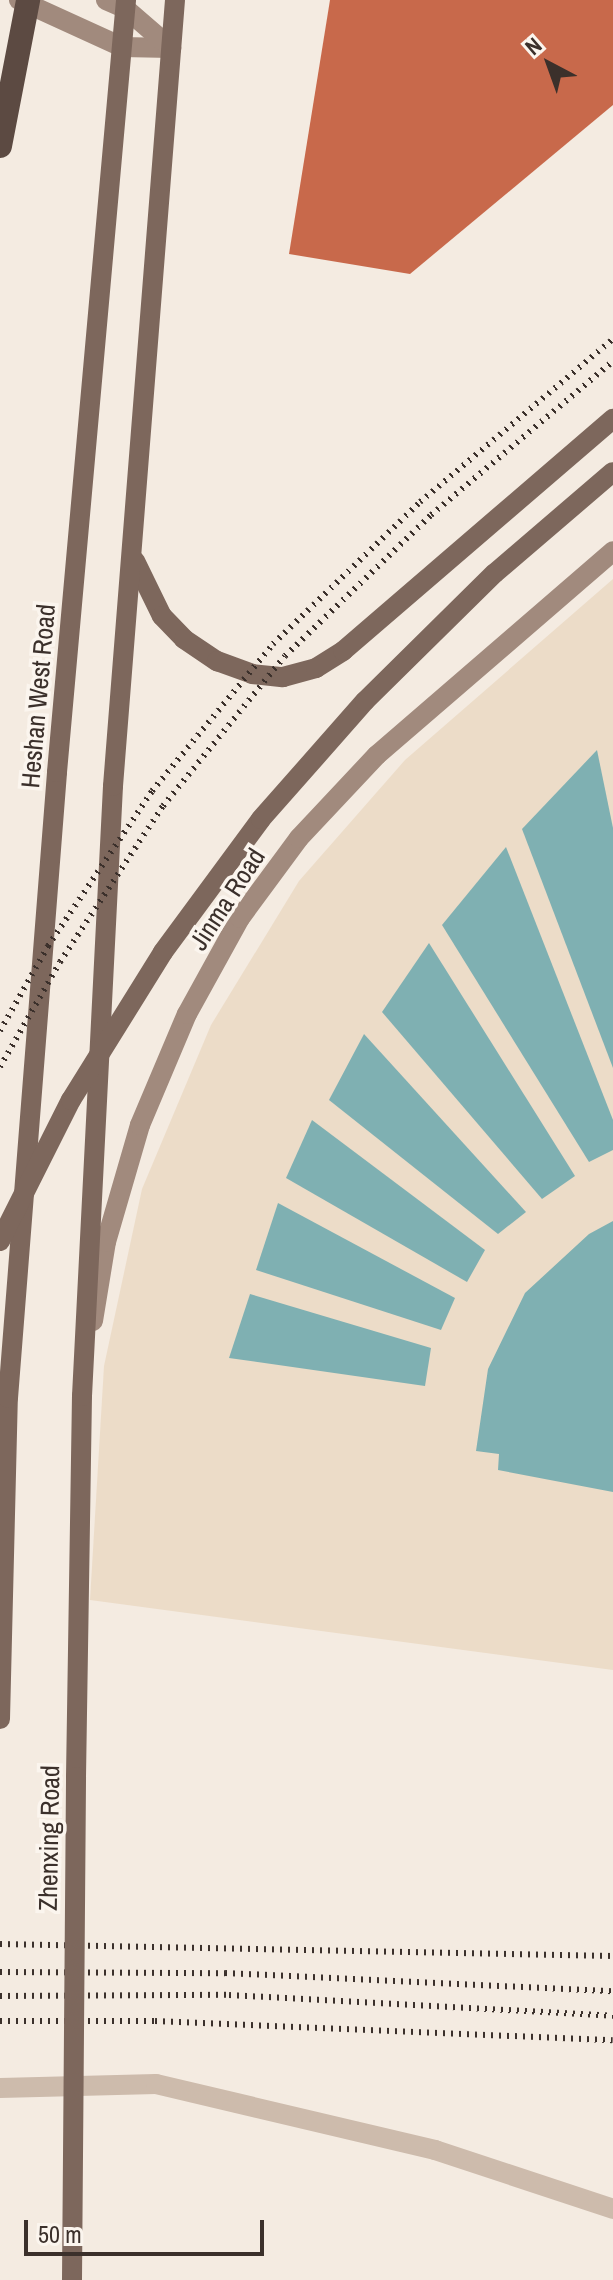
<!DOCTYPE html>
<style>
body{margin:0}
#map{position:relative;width:613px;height:2280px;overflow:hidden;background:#f4ebe1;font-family:"Archivo Narrow",sans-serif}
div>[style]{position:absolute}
.plaza>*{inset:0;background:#ecdcc8}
.water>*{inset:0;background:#7fb0b2}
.building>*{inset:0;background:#c8694b}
.street>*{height:20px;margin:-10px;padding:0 10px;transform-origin:10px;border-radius:10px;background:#cdbbac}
.secondary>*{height:20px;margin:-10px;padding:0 10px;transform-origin:10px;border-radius:10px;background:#a18a7d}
.primary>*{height:20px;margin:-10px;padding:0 10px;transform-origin:10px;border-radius:10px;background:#7d675c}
.rail>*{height:6px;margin-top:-3px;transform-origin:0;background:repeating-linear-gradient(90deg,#3b302b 0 2px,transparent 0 8px)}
.primary-bridge>*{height:20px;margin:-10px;padding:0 10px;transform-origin:10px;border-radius:10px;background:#7d675c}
.highway-bridge>*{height:24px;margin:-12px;padding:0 12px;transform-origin:12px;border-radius:12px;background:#5c4a42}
span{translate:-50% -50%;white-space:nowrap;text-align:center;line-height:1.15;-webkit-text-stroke:7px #fbf5ee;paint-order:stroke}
.street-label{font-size:26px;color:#3b302b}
.north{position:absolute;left:509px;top:24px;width:80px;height:80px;-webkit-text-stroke:6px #fbf5ee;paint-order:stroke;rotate:319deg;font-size:22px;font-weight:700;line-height:32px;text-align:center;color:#3b302b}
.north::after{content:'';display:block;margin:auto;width:28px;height:36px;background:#3b302b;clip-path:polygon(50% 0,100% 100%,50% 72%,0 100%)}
.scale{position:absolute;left:24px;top:2220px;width:240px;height:36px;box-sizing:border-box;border:4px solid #3b302b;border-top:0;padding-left:10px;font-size:24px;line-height:28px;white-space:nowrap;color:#3b302b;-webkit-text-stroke:6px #fbf5ee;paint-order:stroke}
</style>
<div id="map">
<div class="plaza">
<div style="clip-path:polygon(613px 579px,613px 1670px,90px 1600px,104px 1366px,142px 1189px,211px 1025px,299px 881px,405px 760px)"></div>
</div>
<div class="water">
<div style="clip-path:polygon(597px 750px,613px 828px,613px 1068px,522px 829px)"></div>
<div style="clip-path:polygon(506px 847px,613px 1120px,613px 1150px,589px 1162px,442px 925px)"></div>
<div style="clip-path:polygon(429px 943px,575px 1176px,542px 1199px,382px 1012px)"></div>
<div style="clip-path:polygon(364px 1034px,526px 1212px,498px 1234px,329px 1100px)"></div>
<div style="clip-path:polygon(312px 1120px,485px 1250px,467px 1282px,286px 1178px)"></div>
<div style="clip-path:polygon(278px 1203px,455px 1298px,441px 1330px,256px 1270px)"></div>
<div style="clip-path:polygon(613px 1221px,613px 1492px,498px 1470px,499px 1454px,476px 1451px,488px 1369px,525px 1293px,589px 1234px)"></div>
<div style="clip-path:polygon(250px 1294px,431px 1348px,425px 1386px,229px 1358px)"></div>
</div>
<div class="building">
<div style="clip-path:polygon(330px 0,613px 0,613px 105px,410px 274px,289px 254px)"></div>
</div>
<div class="street">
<div style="left:0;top:2088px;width:156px;rotate:-1.5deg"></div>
<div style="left:156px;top:2084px;width:287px;rotate:13.3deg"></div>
<div style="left:435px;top:2150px;width:188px;rotate:18.3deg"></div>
</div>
<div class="secondary">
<div style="left:19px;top:0;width:113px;rotate:24.5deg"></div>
<div style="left:122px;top:47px;width:49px;rotate:1.2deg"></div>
<div style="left:106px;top:0;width:22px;rotate:24deg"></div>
<div style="left:126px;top:9px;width:60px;rotate:40.9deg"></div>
<div style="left:93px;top:1321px;width:80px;rotate:-80.7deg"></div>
<div style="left:106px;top:1242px;width:122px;rotate:-73.8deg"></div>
<div style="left:140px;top:1125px;width:121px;rotate:-67.1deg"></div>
<div style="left:187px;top:1014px;width:110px;rotate:-61.1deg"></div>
<div style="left:240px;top:918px;width:99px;rotate:-53.6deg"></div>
<div style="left:299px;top:838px;width:114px;rotate:-46.8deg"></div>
<div style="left:377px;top:755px;width:312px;rotate:-40.8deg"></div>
</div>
<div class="primary">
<div style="left:135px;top:561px;width:61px;rotate:63.9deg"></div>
<div style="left:162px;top:616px;width:32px;rotate:46deg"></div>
<div style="left:184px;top:639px;width:40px;rotate:34deg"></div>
<div style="left:217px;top:661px;width:37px;rotate:20deg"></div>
<div style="left:252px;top:674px;width:31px;rotate:6deg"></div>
<div style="left:283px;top:677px;width:34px;rotate:-15deg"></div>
<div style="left:316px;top:668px;width:32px;rotate:-32deg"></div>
<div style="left:343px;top:651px;width:356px;rotate:-40.7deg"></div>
<div style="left:0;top:1719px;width:321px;rotate:-88.6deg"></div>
<div style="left:8px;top:1398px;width:628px;rotate:-85.52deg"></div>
<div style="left:57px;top:772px;width:775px;rotate:-84.89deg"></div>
<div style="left:76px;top:1777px;width:381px;rotate:-89.1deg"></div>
<div style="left:82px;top:1396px;width:611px;rotate:-87.09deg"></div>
<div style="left:113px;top:786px;width:788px;rotate:-85.49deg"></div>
</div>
<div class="rail">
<div style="left:0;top:1031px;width:98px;rotate:-60.5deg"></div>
<div style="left:48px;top:946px;width:187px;rotate:-56.1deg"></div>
<div style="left:152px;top:791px;width:190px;rotate:-50.5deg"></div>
<div style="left:273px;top:644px;width:204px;rotate:-44deg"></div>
<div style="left:420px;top:502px;width:253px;rotate:-40.2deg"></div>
<div style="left:0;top:1067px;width:121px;rotate:-60.3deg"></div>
<div style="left:60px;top:962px;width:187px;rotate:-56.6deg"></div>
<div style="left:163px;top:806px;width:193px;rotate:-50.9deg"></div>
<div style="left:285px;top:656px;width:203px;rotate:-44deg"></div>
<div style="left:431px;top:515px;width:238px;rotate:-40.2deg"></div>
<div style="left:0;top:1944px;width:613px;rotate:1.12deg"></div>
<div style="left:0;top:1972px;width:225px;rotate:0.3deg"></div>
<div style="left:225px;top:1973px;width:388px;rotate:2.7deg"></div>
<div style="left:0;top:1996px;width:229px;rotate:-0.3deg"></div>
<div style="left:229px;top:1995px;width:385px;rotate:3.1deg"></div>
<div style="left:0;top:2021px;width:155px"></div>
<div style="left:155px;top:2021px;width:458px;rotate:2.4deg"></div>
</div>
<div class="primary-bridge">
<div style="left:0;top:1241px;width:158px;rotate:-63.3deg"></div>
<div style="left:71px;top:1100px;width:174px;rotate:-58.1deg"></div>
<div style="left:163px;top:952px;width:165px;rotate:-53.6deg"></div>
<div style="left:261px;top:819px;width:157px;rotate:-48.6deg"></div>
<div style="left:365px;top:701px;width:182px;rotate:-44.6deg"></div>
<div style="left:495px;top:573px;width:155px;rotate:-40.6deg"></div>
<div style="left:72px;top:2280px;width:503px;rotate:-89.54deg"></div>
</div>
<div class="highway-bridge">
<div style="left:0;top:146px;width:149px;rotate:-79.1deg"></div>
</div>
<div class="street-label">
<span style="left:38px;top:696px;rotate:-85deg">Heshan West Road</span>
<span style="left:227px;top:899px;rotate:-57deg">Jinma Road</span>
<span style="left:49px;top:1838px;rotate:-89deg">Zhenxing Road</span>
</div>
<div class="north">N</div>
<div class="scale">50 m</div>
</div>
